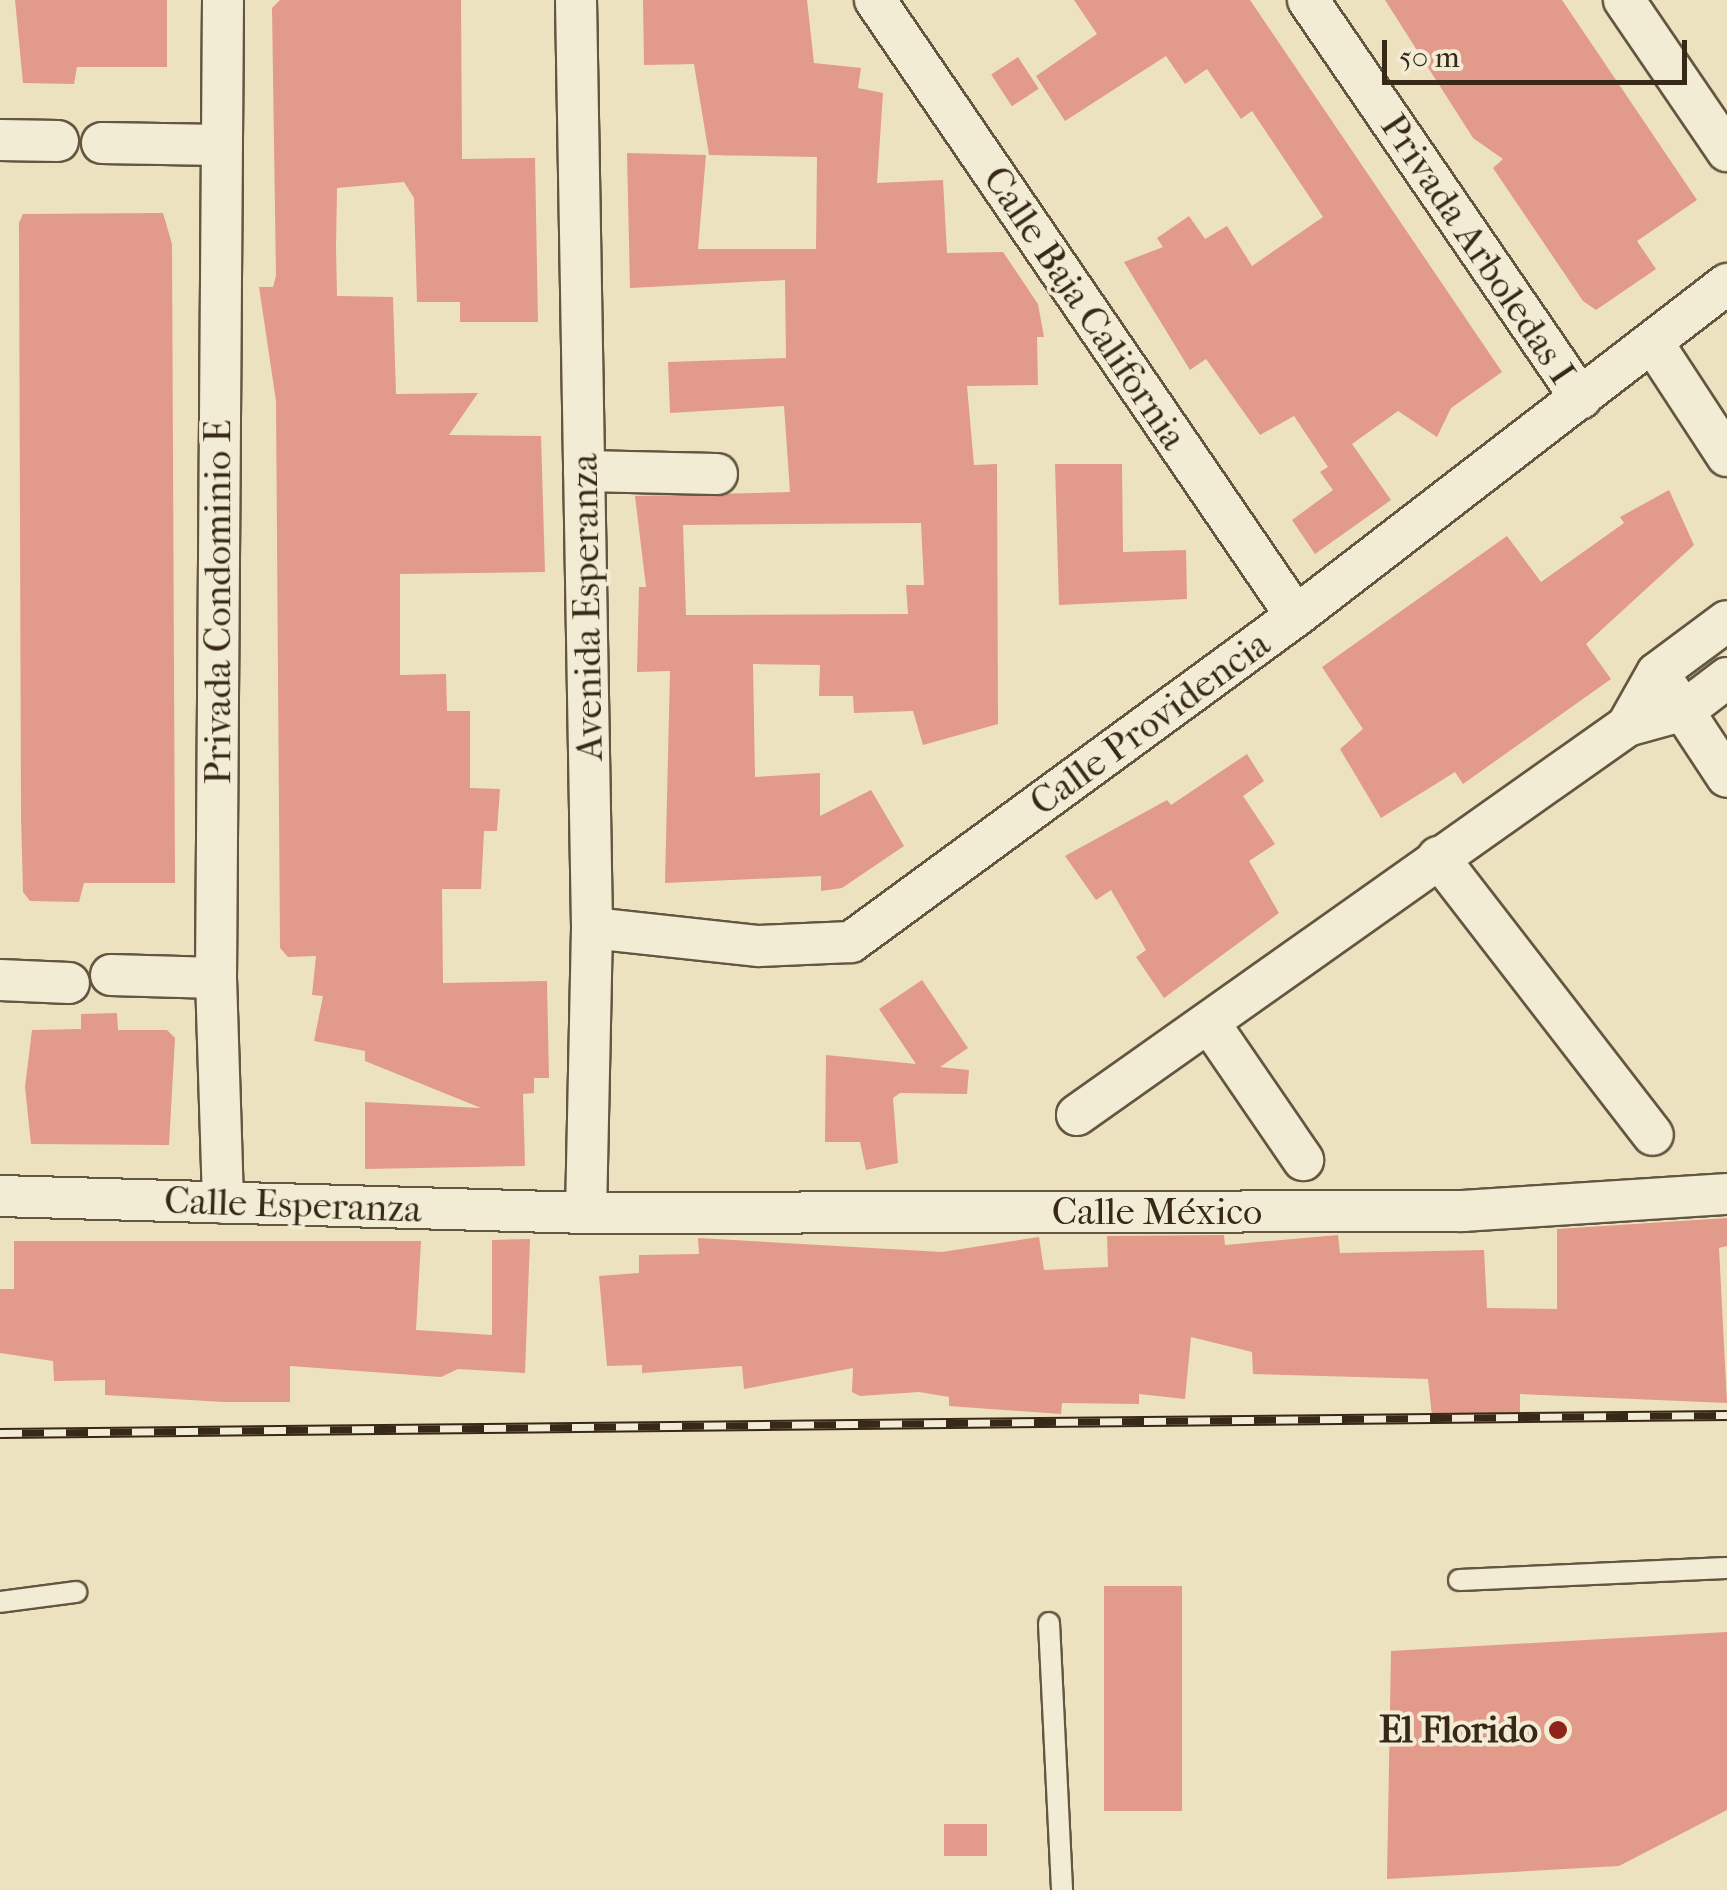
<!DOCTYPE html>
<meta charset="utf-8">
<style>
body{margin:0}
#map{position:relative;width:1727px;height:1890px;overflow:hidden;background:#ece2bf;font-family:"IM FELL French Canon",serif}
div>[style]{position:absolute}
.building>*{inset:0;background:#e29a8a;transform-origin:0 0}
.roads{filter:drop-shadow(2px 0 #645641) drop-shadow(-2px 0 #645641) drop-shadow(0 2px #645641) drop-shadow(0 -2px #645641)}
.service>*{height:20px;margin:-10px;padding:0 10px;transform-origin:10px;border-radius:10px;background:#f3ecd5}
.minor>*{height:40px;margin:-20px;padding:0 20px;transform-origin:20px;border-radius:20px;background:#f3ecd5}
.rail>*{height:11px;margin-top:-5.5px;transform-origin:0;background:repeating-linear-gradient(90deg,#f3ecd5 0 22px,#372817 0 44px);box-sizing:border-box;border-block:2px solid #372817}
.dots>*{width:28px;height:28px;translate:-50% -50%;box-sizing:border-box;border:5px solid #f3ecd5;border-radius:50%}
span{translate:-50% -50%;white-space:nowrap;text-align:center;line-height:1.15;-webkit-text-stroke:8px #f3ecd5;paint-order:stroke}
.street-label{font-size:38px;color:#372817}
.poi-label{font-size:38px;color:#372817;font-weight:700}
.right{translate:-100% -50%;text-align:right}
.scale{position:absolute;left:1382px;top:40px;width:305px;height:45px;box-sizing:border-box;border:5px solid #372817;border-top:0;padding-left:12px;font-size:30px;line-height:35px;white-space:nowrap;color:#372817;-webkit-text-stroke:8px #f3ecd5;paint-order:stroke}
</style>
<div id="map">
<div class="building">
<div style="clip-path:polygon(15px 0,167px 0,167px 67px,77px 67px,74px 84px,23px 83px)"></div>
<div style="clip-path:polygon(280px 0,461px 0,462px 159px,535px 158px,538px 322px,460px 322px,460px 302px,417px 302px,414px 198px,404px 182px,337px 188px,336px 247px,337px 296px,393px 297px,396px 394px,478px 393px,449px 435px,541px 436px,545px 572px,400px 574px,400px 675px,446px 674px,447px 711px,470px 711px,470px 788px,500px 789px,497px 831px,484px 831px,481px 889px,442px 889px,443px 983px,547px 981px,549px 1078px,534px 1078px,534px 1093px,523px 1094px,525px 1166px,365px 1169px,365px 1102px,481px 1108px,365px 1061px,365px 1051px,314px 1041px,323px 996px,312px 995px,316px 956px,288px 957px,280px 948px,276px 401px,259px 287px,273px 287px,276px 276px,272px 8px)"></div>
<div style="clip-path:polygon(evenodd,643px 0,807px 0,814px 63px,861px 68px,858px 88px,883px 93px,877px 183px,943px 180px,947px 253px,1003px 252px,1038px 304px,1044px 337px,1037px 337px,1038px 385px,967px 386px,974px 465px,997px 464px,998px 724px,923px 745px,913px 711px,854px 713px,853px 696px,819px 696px,820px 665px,753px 664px,755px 777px,820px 773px,820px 816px,871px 790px,904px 846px,842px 888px,821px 891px,821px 876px,665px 883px,670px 671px,637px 672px,639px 587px,646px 587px,635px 496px,790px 492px,784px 406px,670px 413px,668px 362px,786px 358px,785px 280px,630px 288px,627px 153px,706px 155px,698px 249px,816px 249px,817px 157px,709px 155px,694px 64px,644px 65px,643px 0,921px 523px,924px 585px,906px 585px,908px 614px,686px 615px,683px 525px,921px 523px)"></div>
<div style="clip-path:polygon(1074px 0,1250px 0,1502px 372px,1451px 408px,1437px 437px,1398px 411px,1352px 444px,1391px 500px,1315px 554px,1292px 520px,1333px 490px,1320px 472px,1328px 467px,1294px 416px,1260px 435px,1206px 359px,1190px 370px,1124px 262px,1163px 247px,1157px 238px,1189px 216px,1205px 239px,1227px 226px,1252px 266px,1323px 217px,1252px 111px,1241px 119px,1207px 69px,1185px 84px,1166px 56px,1065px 121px,1036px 76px,1097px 34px)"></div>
<div style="clip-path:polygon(1385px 0,1562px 0,1697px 200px,1637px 241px,1656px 269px,1596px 310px,1583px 301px,1493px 168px,1503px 159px,1473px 138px)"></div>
<div style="left:1018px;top:57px;width:38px;height:32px;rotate:57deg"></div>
<div style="clip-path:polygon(163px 213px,172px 244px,175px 883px,84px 883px,79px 902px,30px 901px,23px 892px,21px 817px,19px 223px,23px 214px)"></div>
<div style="clip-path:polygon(1055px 464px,1122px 464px,1123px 552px,1186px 550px,1187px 599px,1059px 605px)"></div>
<div style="clip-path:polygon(1669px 490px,1694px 545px,1586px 644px,1611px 679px,1463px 784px,1455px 772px,1381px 818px,1340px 749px,1363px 729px,1322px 667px,1507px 536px,1541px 582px,1624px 523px,1620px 517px)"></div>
<div style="clip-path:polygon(1247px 754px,1264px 781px,1243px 796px,1275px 844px,1249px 861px,1279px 913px,1164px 998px,1136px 957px,1146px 950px,1111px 890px,1096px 900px,1065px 856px,1167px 800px,1171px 805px)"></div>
<div style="clip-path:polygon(922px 980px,968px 1048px,940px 1067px,969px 1070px,967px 1094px,900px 1093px,893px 1098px,898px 1163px,866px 1170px,860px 1142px,825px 1142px,826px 1055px,916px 1064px,879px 1009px)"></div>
<div style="clip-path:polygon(117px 1013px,118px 1030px,167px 1030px,175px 1038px,169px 1145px,31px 1144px,25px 1087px,32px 1030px,81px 1029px,81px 1014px)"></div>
<div style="clip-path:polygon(1727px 1218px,1727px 1246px,1719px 1248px,1727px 1403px,1520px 1394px,1520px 1412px,1432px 1416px,1428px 1379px,1253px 1374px,1252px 1352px,1191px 1337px,1185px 1399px,1139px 1394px,1139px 1404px,1062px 1403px,1061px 1414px,949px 1406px,949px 1397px,919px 1392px,860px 1396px,852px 1392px,853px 1368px,744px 1389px,742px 1366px,642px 1373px,642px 1365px,607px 1366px,599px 1276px,639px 1273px,639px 1255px,699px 1254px,698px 1238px,942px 1252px,1039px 1237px,1044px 1270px,1108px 1267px,1107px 1236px,1224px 1235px,1225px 1245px,1338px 1235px,1340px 1253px,1484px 1250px,1487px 1308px,1557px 1309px,1557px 1229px)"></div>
<div style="clip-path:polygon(530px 1239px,525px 1373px,458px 1369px,441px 1377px,290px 1366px,290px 1402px,224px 1402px,105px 1395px,105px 1380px,54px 1381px,53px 1361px,0 1353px,0 1289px,14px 1289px,14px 1241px,421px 1241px,416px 1330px,492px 1335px,492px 1240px)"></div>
<div style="left:1182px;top:1586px;width:225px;height:78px;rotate:90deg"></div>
<div style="clip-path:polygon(1727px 1632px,1727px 1810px,1619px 1866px,1387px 1879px,1391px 1651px)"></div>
<div style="left:987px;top:1824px;width:32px;height:43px;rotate:90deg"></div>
</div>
<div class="roads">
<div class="service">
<div style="left:1459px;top:1580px;width:268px;rotate:-2.6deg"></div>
<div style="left:0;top:1602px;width:77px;rotate:-7.5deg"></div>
<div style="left:1049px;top:1623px;width:267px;rotate:87.2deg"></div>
</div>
<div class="minor">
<div style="left:223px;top:0;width:978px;rotate:90.41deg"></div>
<div style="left:216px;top:978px;width:225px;rotate:88.2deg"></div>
<div style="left:576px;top:0;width:928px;rotate:89.01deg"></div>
<div style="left:592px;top:928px;width:285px;rotate:91.2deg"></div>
<div style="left:875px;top:0;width:746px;rotate:55.65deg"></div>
<div style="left:1308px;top:0;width:483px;rotate:55.6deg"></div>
<div style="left:1624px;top:0;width:183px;rotate:55.7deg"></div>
<div style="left:0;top:140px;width:58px;rotate:1deg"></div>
<div style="left:102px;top:143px;width:119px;rotate:1deg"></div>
<div style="left:1653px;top:343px;width:135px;rotate:56.8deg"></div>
<div style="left:584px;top:471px;width:133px;rotate:1.3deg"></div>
<div style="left:1669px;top:689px;width:105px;rotate:56.6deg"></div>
<div style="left:1627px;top:726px;width:61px;rotate:-60.5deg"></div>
<div style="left:1657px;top:673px;width:87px;rotate:-36.6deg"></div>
<div style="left:1438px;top:857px;width:351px;rotate:52.3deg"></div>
<div style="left:592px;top:928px;width:168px;rotate:6.2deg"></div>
<div style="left:759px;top:946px;width:92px;rotate:-2.5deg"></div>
<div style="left:851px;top:942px;width:552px;rotate:-36.23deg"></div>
<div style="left:1296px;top:616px;width:544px;rotate:-37.61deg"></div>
<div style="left:111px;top:975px;width:105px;rotate:1.6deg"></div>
<div style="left:0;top:980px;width:69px;rotate:2.5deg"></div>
<div style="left:1210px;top:1024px;width:165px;rotate:55.6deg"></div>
<div style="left:1077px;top:1115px;width:674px;rotate:-35.27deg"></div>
<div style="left:1627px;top:726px;width:60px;rotate:-15.4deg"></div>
<div style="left:1685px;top:710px;width:53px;rotate:-37.3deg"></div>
<div style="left:0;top:1196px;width:586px;rotate:1.66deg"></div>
<div style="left:586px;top:1213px;width:877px;rotate:-0.13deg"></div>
<div style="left:1463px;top:1211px;width:265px;rotate:-3.7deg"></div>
</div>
</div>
<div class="rail">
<div style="left:0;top:1433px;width:1727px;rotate:-0.6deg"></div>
</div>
<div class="dots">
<div style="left:1558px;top:1730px;background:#8f2418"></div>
</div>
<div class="street-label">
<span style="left:1478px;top:249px;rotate:56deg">Privada Arboledas I</span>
<span style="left:1085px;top:308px;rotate:56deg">Calle Baja California</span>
<span style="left:218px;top:602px;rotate:-90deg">Privada Condominio E</span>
<span style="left:587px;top:607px;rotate:-91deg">Avenida Esperanza</span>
<span style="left:1150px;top:723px;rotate:-36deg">Calle Providencia</span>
<span style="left:293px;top:1205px;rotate:2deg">Calle Esperanza</span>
<span style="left:1157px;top:1212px">Calle México</span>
</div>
<div class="poi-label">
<span class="right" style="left:1538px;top:1730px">El Florido</span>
</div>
<div class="scale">50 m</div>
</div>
